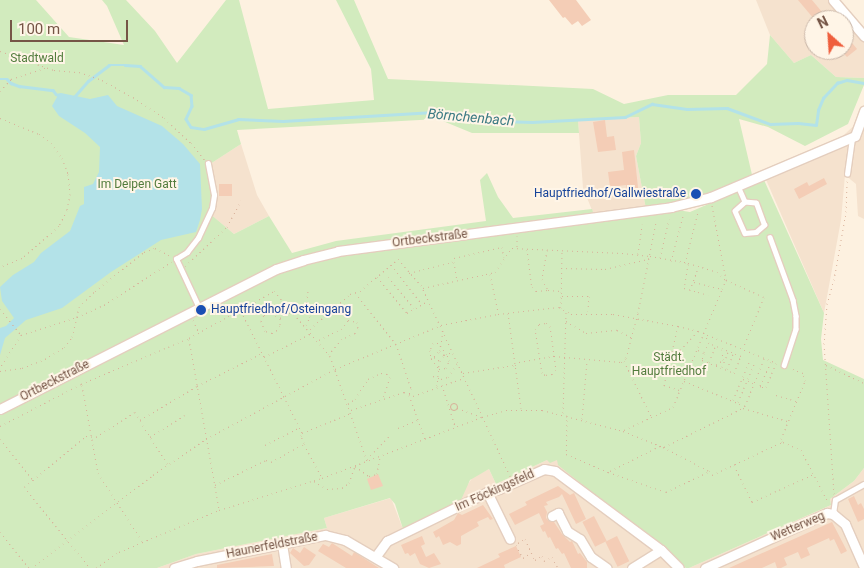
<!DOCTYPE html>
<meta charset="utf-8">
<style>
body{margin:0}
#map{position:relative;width:864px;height:568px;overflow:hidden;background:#fdf1e0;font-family:Roboto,sans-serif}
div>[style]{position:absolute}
.residential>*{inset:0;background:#f5e2ce}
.green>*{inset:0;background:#d2ebbe}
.water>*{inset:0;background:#b3e2e8}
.stream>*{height:2.5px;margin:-1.25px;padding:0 1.25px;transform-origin:1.25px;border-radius:1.25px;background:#b3e2e8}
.building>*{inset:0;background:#f4cdb6;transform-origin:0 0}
.path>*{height:1px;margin-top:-0.5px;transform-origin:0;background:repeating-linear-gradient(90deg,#d9b099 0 1px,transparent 0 5px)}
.path>.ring{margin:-0.5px;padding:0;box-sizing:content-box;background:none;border:1px solid #d9b099;border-radius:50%}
.roads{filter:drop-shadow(1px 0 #e4cebe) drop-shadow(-1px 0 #e4cebe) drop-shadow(0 1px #e4cebe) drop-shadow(0 -1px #e4cebe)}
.lane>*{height:4.5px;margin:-2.25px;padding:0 2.25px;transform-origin:2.25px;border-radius:2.25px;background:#fff}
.street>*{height:9px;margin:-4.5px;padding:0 4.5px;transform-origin:4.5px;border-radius:4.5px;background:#fff}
.dots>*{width:14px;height:14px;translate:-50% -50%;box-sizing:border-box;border:2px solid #fff5e7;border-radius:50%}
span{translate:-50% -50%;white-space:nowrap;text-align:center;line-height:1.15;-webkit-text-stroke:4px #fff5e7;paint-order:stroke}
.park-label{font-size:12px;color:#527c3d}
.transit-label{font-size:12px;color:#164399}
.right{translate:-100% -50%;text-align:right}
.left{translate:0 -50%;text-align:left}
.street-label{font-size:12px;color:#755546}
.water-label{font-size:14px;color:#3b7a83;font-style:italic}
.north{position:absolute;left:804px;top:10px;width:50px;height:50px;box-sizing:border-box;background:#fff5e7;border:1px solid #c8b5a7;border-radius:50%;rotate:334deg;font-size:14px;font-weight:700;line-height:20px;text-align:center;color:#755546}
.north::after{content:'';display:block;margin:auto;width:18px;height:22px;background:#ef5f3d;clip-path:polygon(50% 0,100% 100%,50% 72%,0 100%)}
.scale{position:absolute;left:10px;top:20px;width:118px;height:22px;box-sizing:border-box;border:2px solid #755546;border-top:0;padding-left:6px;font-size:15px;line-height:18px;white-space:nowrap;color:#755546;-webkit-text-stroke:4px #fff5e7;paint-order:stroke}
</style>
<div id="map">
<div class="residential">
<div style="clip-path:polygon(evenodd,756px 0,833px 0,864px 36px,864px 78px,836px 77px,811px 55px,794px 63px,770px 35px,756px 0,814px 20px,844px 20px,844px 50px,814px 50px,814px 20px)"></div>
<div style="clip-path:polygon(864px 111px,864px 219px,858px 216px,856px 184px,845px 175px,841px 220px,824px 313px,764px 175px,832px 146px,860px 120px)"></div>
<div style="clip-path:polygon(639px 117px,641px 143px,636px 156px,646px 209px,594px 215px,583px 188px,578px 120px)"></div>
<div style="clip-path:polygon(241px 144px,257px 195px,269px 216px,234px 234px,211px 215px,216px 195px,210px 164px)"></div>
<div style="clip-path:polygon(558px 459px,686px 568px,157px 568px,196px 554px,327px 528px,324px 518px,391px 498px,403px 529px,468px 484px,473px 477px,489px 469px,496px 484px,547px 460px)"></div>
<div style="clip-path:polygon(864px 468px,864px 568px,689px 568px,831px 505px,830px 499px,854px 481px)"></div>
</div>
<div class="green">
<div style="clip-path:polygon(0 0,36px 0,69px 37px,124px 45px,107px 6px,102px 0,126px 0,155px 31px,177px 63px,226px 0,239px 0,268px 109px,374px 100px,371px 69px,336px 0,354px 0,388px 79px,593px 89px,624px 104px,668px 95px,736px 95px,767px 64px,770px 35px,794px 63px,811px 55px,836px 77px,864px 78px,864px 85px,848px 124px,805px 146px,768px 127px,739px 119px,753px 179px,711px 197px,646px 209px,636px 156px,641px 143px,639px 117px,578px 120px,579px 133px,472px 133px,438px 119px,237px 130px,241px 144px,207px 166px,212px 195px,209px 213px,234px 234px,269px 216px,292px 253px,336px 241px,486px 221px,480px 180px,487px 173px,498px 197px,513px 218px,592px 209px,594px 215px,671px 209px,690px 212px,764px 180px,824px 313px,821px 339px,823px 360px,864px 379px,864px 468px,854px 481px,830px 499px,831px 505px,689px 568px,686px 568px,558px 465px,557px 460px,550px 463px,547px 460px,496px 484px,489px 469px,470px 480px,461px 500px,403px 529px,395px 504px,390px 498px,324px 518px,327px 528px,196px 554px,157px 568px,0 568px)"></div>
</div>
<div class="water">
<div style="clip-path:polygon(61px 93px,90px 99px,108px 95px,117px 106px,162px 126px,183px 144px,200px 164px,202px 209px,200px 220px,196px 232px,161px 240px,111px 272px,62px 308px,26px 320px,5px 338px,0 355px,0 328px,6px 326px,14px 318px,2px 301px,0 287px,13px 275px,34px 262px,41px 253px,70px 231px,80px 206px,84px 204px,84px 187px,93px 184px,99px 172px,100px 147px,85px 133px,59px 116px,52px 106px,57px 97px,56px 94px)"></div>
</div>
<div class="stream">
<div style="left:0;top:79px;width:7px"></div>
<div style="left:7px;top:79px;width:6px;rotate:45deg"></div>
<div style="left:11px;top:83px;width:9px;rotate:21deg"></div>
<div style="left:19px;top:86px;width:34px;rotate:7deg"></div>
<div style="left:53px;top:90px;width:5px;rotate:53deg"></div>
<div style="left:74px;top:97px;width:21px;rotate:-49deg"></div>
<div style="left:88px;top:81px;width:26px;rotate:-37deg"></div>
<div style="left:109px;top:65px;width:16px"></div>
<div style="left:125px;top:65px;width:15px;rotate:4deg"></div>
<div style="left:140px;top:66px;width:32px;rotate:41deg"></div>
<div style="left:164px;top:87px;width:15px;rotate:4deg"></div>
<div style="left:179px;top:88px;width:14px;rotate:30deg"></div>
<div style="left:191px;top:95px;width:11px;rotate:85deg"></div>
<div style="left:192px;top:106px;width:14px;rotate:115deg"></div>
<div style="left:186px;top:119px;width:9px;rotate:58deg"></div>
<div style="left:191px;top:127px;width:13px;rotate:9deg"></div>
<div style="left:204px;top:129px;width:35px;rotate:-16deg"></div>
<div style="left:238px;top:119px;width:45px;rotate:2.5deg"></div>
<div style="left:283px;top:121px;width:151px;rotate:-3.4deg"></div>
<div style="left:434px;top:112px;width:39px;rotate:12deg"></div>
<div style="left:472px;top:120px;width:60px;rotate:1.9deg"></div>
<div style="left:532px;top:122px;width:93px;rotate:-3.1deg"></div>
<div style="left:625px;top:117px;width:30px;rotate:-26deg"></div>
<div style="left:652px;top:104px;width:35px;rotate:8deg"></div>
<div style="left:687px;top:109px;width:40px;rotate:-1.4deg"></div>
<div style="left:727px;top:108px;width:46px;rotate:20.4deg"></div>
<div style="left:770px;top:124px;width:28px;rotate:-2deg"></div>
<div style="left:798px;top:123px;width:18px;rotate:6deg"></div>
<div style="left:816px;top:125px;width:15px;rotate:-82deg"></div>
<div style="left:818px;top:110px;width:13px;rotate:-67deg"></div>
<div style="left:823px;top:98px;width:21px;rotate:-47deg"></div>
<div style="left:837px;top:83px;width:10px;rotate:-17deg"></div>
<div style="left:847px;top:80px;width:17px;rotate:10deg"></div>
</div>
<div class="building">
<div style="clip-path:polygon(549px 0,576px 0,591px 20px,582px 26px,578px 21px,572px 25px,565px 17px,563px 18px)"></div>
<div style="clip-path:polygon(798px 0,812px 0,822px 12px,814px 19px)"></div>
<div style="clip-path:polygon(844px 33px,857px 49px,847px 57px,844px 54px)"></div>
<div style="clip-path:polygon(605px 120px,607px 137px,614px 136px,616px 150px,598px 152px,593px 122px)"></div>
<div style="clip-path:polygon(634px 150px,639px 197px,628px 198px,626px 185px,610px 187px,608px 172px,624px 170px,622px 152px)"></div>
<div style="clip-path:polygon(824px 178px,827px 184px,799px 199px,794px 189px,807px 182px,809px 186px)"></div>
<div style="left:219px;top:184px;width:13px;height:12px"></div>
<div style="clip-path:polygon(378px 474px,383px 486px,371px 490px,367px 479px)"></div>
<div style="clip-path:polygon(558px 486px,570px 495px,574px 493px,586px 519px,576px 524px,562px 494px,559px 497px,546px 502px,548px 505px,544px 506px,547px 512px,546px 518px,549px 521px,554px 522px,562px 534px,570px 542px,572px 541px,578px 554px,580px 553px,587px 562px,587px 568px,571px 568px,564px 553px,562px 554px,558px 548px,556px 549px,550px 537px,548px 538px,545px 531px,543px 532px,540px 526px,544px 524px,539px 513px,515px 525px,509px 514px,527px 505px,525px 502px)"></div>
<div style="clip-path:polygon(854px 496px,858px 505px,861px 503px,864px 509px,864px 519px,858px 522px,848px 499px)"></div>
<div style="clip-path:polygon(483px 505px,493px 519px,490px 520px,488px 517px,477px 522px,479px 526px,461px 536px,461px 544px,457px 546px,450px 542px,443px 545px,439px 536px,436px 538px,433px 532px,454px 520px,458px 513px,462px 515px)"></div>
<div style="left:594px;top:516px;width:28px;height:13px;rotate:63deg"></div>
<div style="clip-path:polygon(832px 522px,847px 551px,841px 554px,834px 539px,830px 541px,829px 538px,807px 548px,810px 555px,801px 559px,798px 552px,784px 558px,787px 565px,781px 568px,777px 568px,775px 562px,762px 568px,729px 568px)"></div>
<div style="clip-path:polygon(422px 536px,425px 544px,421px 546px,426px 557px,434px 553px,441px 564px,429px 568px,420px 564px,415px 553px,410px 556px,408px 553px,405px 554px,401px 545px)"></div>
<div style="left:617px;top:536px;width:28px;height:13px;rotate:64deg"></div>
<div style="clip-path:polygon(332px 543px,352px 556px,354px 552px,379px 568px,346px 568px,318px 551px,323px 544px,329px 547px)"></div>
<div style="clip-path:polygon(516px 546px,521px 557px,504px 565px,505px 568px,477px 568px,500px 557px,498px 554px)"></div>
<div style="clip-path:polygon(304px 547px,316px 555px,309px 565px,304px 566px,290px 553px,293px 548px,300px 553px)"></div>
<div style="clip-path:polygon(272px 554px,274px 566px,217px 568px,217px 565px)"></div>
</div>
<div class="path">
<div style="left:0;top:51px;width:57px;rotate:19.4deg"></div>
<div style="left:54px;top:70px;width:25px;rotate:5deg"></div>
<div style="left:79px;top:72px;width:24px;rotate:19deg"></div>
<div style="left:102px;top:80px;width:35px;rotate:29deg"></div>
<div style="left:133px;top:97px;width:37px;rotate:34deg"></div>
<div style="left:164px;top:118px;width:37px;rotate:43deg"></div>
<div style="left:191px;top:143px;width:22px;rotate:51deg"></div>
<div style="left:0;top:91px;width:16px;rotate:-47deg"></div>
<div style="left:11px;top:79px;width:38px;rotate:-18deg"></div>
<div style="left:0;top:118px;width:42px;rotate:22.3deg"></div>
<div style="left:39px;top:134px;width:15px;rotate:37deg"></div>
<div style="left:51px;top:143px;width:19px;rotate:54deg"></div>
<div style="left:62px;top:158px;width:17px;rotate:69deg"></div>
<div style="left:68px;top:174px;width:20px;rotate:84deg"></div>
<div style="left:70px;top:194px;width:16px;rotate:101deg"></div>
<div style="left:67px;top:210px;width:18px;rotate:117deg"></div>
<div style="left:59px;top:226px;width:49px;rotate:139.1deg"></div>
<div style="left:22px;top:258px;width:24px;rotate:158deg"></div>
<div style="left:517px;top:236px;width:11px;rotate:90deg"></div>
<div style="left:527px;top:249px;width:38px;rotate:83deg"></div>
<div style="left:532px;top:287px;width:6px;rotate:45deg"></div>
<div style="left:536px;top:291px;width:12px;rotate:-5deg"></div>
<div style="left:547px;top:250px;width:29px;rotate:100deg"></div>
<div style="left:542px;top:279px;width:13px;rotate:61deg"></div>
<div style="left:548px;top:290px;width:13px;rotate:4deg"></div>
<div style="left:638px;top:254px;width:30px;rotate:-82deg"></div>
<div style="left:660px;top:258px;width:40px;rotate:-77deg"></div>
<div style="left:671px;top:261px;width:47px;rotate:-75.1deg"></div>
<div style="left:454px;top:262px;width:18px;rotate:81deg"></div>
<div style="left:685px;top:263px;width:53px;rotate:-75.7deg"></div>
<div style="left:688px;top:264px;width:24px;rotate:99deg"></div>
<div style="left:684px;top:288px;width:25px;rotate:16deg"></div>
<div style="left:391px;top:265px;width:48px;rotate:51.7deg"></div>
<div style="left:185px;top:266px;width:57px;rotate:-42.9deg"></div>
<div style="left:227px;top:227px;width:30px;rotate:-62deg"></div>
<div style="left:561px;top:268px;width:44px;rotate:1.3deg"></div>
<div style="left:605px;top:269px;width:44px;rotate:-13.1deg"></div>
<div style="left:409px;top:273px;width:44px;rotate:-14.3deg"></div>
<div style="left:452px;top:262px;width:4px;rotate:-63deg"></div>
<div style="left:454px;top:258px;width:49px;rotate:-12.9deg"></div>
<div style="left:502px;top:247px;width:10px;rotate:79deg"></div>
<div style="left:490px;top:274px;width:40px;rotate:78deg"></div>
<div style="left:377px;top:277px;width:47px;rotate:50.2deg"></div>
<div style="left:407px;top:313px;width:24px;rotate:-30deg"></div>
<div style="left:388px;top:277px;width:40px;rotate:50deg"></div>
<div style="left:694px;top:282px;width:29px;rotate:14deg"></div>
<div style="left:423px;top:288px;width:74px;rotate:-12.5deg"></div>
<div style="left:495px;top:272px;width:29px;rotate:-55deg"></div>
<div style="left:512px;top:248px;width:110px;rotate:2.6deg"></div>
<div style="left:622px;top:253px;width:28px;rotate:6deg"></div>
<div style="left:650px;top:256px;width:39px;rotate:10deg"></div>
<div style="left:688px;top:263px;width:30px;rotate:17deg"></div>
<div style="left:717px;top:272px;width:12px;rotate:42deg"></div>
<div style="left:726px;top:280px;width:42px;rotate:24.1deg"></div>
<div style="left:764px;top:297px;width:55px;rotate:112.4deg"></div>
<div style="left:690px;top:290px;width:23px;rotate:-70deg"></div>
<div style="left:355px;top:293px;width:65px;rotate:51.2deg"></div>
<div style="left:396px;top:344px;width:46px;rotate:71.2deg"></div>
<div style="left:411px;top:388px;width:7px;rotate:106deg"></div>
<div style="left:409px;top:395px;width:47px;rotate:70deg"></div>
<div style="left:562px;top:296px;width:27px"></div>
<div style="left:589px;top:296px;width:15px;rotate:94deg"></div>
<div style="left:561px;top:308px;width:58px;rotate:-89deg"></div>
<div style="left:0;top:309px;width:33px;rotate:51deg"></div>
<div style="left:21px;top:335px;width:38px;rotate:123deg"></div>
<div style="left:241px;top:311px;width:136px;rotate:63.4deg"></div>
<div style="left:508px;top:313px;width:96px;rotate:82.2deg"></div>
<div style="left:280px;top:318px;width:8px;rotate:90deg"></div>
<div style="left:280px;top:326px;width:5px;rotate:127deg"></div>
<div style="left:277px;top:330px;width:6px;rotate:149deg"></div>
<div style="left:272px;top:333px;width:7px;rotate:-164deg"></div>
<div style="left:265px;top:331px;width:11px;rotate:-112deg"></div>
<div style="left:261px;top:321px;width:7px;rotate:-63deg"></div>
<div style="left:264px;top:315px;width:7px;rotate:-16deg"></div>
<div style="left:271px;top:313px;width:10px;rotate:29deg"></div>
<div style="left:280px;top:318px;width:14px;rotate:-30deg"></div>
<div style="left:193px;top:320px;width:14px;rotate:65deg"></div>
<div style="left:566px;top:321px;width:23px;rotate:31deg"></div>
<div style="left:586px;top:333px;width:31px;rotate:-6deg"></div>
<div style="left:617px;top:330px;width:16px;rotate:27deg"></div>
<div style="left:546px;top:323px;width:5px;rotate:37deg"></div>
<div style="left:550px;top:326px;width:44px;rotate:82.2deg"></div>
<div style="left:556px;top:370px;width:6px;rotate:135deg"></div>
<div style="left:552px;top:374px;width:7px;rotate:172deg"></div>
<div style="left:545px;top:375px;width:4px;rotate:-146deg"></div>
<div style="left:542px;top:373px;width:45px;rotate:-99deg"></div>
<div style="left:535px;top:329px;width:6px;rotate:-51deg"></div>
<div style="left:539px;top:324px;width:7px;rotate:-8deg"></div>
<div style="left:306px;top:325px;width:9px;rotate:-63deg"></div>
<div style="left:310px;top:317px;width:11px;rotate:-112deg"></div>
<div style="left:306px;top:307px;width:17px;rotate:-83deg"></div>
<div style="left:678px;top:326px;width:61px;rotate:103.3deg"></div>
<div style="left:664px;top:385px;width:16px;rotate:18deg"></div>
<div style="left:310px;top:329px;width:53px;rotate:-41.2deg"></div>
<div style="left:350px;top:294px;width:10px;rotate:-17deg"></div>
<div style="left:360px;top:291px;width:50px;rotate:-40.1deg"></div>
<div style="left:398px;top:259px;width:35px;rotate:49deg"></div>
<div style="left:421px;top:285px;width:211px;rotate:65deg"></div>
<div style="left:21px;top:335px;width:59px;rotate:-17.8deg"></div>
<div style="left:77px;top:317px;width:10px;rotate:-79deg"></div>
<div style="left:79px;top:307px;width:23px;rotate:-45deg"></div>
<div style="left:95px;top:291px;width:63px;rotate:-38.5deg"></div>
<div style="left:144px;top:252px;width:12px;rotate:-20deg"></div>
<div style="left:155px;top:248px;width:18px;rotate:27deg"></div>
<div style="left:189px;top:339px;width:174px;rotate:80deg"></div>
<div style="left:319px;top:340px;width:25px;rotate:-27deg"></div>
<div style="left:341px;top:329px;width:11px;rotate:-52deg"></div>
<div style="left:348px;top:320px;width:9px;rotate:13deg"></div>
<div style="left:357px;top:322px;width:6px;rotate:81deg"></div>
<div style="left:358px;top:328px;width:6px;rotate:121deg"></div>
<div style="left:355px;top:333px;width:14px;rotate:155deg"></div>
<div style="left:342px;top:339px;width:20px;rotate:131deg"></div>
<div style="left:698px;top:350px;width:7px;rotate:27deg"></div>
<div style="left:704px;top:353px;width:7px;rotate:106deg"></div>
<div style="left:702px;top:360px;width:35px;rotate:22deg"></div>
<div style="left:734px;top:373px;width:18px;rotate:-68deg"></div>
<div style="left:741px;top:356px;width:35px;rotate:-158deg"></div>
<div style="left:709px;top:343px;width:9px;rotate:-117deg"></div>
<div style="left:440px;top:351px;width:21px;rotate:-82deg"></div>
<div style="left:704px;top:352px;width:8px;rotate:-60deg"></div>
<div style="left:444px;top:355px;width:7px;rotate:-153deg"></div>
<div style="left:438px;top:352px;width:6px;rotate:129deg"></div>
<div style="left:434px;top:357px;width:7px;rotate:34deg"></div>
<div style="left:440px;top:361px;width:7px;rotate:-56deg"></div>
<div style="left:444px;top:355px;width:9px;rotate:-21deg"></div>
<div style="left:264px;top:357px;width:54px;rotate:-26.6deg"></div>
<div style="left:431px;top:359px;width:13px;rotate:51deg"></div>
<div style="left:439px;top:369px;width:7px;rotate:-8deg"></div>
<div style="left:446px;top:368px;width:8px;rotate:-67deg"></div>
<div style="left:449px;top:361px;width:7px;rotate:-106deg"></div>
<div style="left:447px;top:354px;width:14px;rotate:-129deg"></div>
<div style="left:438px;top:343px;width:5px;rotate:180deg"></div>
<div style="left:433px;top:343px;width:8px;rotate:113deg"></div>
<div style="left:430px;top:350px;width:9px;rotate:84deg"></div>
<div style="left:431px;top:359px;width:4px;rotate:-34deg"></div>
<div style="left:624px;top:361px;width:61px;rotate:63.9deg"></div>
<div style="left:670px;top:361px;width:41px;rotate:-47deg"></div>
<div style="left:709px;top:362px;width:16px;rotate:-68deg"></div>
<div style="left:771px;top:362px;width:26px;rotate:115deg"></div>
<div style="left:760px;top:386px;width:2px;rotate:27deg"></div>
<div style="left:762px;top:387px;width:4px"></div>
<div style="left:766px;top:387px;width:26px;rotate:-67deg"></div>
<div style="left:716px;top:365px;width:9px;rotate:-36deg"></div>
<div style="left:723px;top:360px;width:10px;rotate:-96deg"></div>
<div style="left:826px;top:365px;width:42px;rotate:25.3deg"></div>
<div style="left:722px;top:367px;width:16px;rotate:-68deg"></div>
<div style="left:727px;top:369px;width:16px;rotate:-68deg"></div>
<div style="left:0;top:371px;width:22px;rotate:-8deg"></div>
<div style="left:22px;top:368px;width:25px;rotate:-21deg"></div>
<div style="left:45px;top:359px;width:22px;rotate:-32deg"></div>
<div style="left:64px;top:347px;width:13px;rotate:-51deg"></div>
<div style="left:72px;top:337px;width:21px;rotate:-76deg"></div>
<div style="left:77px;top:317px;width:30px;rotate:-24deg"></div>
<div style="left:104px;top:305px;width:80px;rotate:-32.7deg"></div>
<div style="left:463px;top:373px;width:53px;rotate:-8.7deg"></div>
<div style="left:515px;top:365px;width:5px;rotate:-37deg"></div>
<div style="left:519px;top:362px;width:36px;rotate:-10deg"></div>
<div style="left:554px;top:356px;width:67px;rotate:5.1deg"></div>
<div style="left:621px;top:362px;width:6px;rotate:-39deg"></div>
<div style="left:626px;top:358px;width:47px;rotate:-75.1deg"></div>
<div style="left:638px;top:313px;width:93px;rotate:-78.8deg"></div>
<div style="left:433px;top:376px;width:9px;rotate:21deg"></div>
<div style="left:441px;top:379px;width:7px;rotate:-16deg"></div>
<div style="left:448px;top:377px;width:16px;rotate:-55deg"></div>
<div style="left:743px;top:379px;width:11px;rotate:22deg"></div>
<div style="left:684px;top:381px;width:66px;rotate:22.3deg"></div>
<div style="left:745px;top:406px;width:51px;rotate:-68deg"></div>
<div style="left:82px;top:385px;width:89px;rotate:79.7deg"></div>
<div style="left:98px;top:473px;width:81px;rotate:57.1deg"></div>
<div style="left:442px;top:385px;width:43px;rotate:72.4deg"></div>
<div style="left:437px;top:386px;width:25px;rotate:-85deg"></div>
<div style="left:776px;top:395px;width:21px;rotate:17deg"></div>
<div style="left:733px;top:400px;width:43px;rotate:-67deg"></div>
<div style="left:738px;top:402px;width:43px;rotate:-67deg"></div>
<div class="ring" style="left:450.5px;top:403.5px;width:6px;height:6px"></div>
<div style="left:348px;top:404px;width:9px;rotate:-36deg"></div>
<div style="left:355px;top:399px;width:24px;rotate:-57deg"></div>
<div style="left:368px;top:379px;width:14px;rotate:-25deg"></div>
<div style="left:381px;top:373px;width:6px;rotate:9deg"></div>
<div style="left:387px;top:374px;width:4px;rotate:45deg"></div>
<div style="left:390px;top:377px;width:23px;rotate:108deg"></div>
<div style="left:457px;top:408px;width:27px;rotate:20deg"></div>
<div style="left:351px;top:410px;width:56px;rotate:-18.8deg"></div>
<div style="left:404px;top:392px;width:10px;rotate:24deg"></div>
<div style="left:413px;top:396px;width:54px;rotate:-19.4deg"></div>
<div style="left:563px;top:413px;width:101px;rotate:-88.3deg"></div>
<div style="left:567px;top:415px;width:39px;rotate:91deg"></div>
<div style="left:566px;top:454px;width:46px;rotate:23.2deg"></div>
<div style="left:608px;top:472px;width:61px;rotate:19deg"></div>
<div style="left:666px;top:492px;width:47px;rotate:-25.5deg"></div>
<div style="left:582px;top:419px;width:58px;rotate:-85.1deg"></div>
<div style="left:140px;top:421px;width:52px;rotate:57.5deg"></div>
<div style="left:0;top:426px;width:91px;rotate:-27.4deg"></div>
<div style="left:81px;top:384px;width:117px;rotate:-23.1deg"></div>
<div style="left:189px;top:338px;width:97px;rotate:-28.9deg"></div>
<div style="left:274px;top:291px;width:86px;rotate:49.3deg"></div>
<div style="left:330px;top:356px;width:111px;rotate:70.6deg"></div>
<div style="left:398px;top:428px;width:22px;rotate:-22deg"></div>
<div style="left:624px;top:430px;width:54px;rotate:-25.1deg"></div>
<div style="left:673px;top:407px;width:128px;rotate:-67.4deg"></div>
<div style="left:722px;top:289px;width:10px;rotate:-66deg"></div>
<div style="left:726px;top:280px;width:76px;rotate:-100.6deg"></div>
<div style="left:150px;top:437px;width:41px;rotate:-32.2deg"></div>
<div style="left:0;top:439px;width:53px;rotate:51.2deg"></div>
<div style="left:33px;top:480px;width:11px;rotate:142deg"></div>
<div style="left:24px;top:487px;width:104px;rotate:50.8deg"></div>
<div style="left:782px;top:442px;width:3px;rotate:-108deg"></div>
<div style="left:781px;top:439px;width:63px;rotate:-67.5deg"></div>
<div style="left:805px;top:381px;width:8px;rotate:-104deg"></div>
<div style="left:803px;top:373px;width:14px;rotate:-159deg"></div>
<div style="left:783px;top:442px;width:20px;rotate:24deg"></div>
<div style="left:801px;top:450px;width:59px;rotate:62.6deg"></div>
<div style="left:304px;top:443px;width:8px;rotate:-113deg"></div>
<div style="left:301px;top:436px;width:3px;rotate:-72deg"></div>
<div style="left:302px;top:433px;width:53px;rotate:-22.2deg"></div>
<div style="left:265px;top:445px;width:38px;rotate:-27deg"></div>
<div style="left:664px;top:447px;width:88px;rotate:-26.3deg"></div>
<div style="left:743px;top:408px;width:46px;rotate:16.5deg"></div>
<div style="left:367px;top:459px;width:32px;rotate:-46deg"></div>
<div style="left:734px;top:465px;width:41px;rotate:64.1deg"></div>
<div style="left:752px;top:502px;width:68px;rotate:-24.3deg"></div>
<div style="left:610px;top:471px;width:56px;rotate:-26.6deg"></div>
<div style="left:33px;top:480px;width:69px;rotate:-39.7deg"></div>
<div style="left:86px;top:436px;width:10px;rotate:6deg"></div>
<div style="left:96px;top:437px;width:46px;rotate:-32.7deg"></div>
<div style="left:135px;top:412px;width:9px;rotate:58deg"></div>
<div style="left:140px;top:420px;width:66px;rotate:-30.8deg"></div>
<div style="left:197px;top:386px;width:73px;rotate:-26.9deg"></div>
<div style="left:314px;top:481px;width:15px;rotate:32deg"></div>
<div style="left:327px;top:489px;width:15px;rotate:-4deg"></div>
<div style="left:342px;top:488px;width:9px;rotate:-36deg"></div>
<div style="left:349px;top:483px;width:18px;rotate:-71deg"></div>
<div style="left:355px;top:466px;width:17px;rotate:36deg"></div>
<div style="left:369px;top:476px;width:8px;rotate:-14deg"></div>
<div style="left:377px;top:474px;width:17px;rotate:-80deg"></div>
<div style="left:215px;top:485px;width:57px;rotate:-26.1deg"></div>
<div style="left:266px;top:460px;width:5px;rotate:22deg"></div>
<div style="left:271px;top:462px;width:38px;rotate:-29deg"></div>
<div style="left:304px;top:444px;width:38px;rotate:62deg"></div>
<div style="left:834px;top:494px;width:150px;rotate:-93.8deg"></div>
<div style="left:824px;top:344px;width:40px;rotate:-85.7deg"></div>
<div style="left:827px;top:304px;width:25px;rotate:-74deg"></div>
<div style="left:834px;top:280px;width:69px;rotate:-80deg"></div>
<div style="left:846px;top:212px;width:31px;rotate:-88deg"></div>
<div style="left:0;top:532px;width:46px;rotate:51.1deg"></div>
<div style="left:518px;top:543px;width:8px;rotate:-30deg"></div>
<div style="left:525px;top:539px;width:23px;rotate:65deg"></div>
<div style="left:535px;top:560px;width:8px;rotate:-30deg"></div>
<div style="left:542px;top:556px;width:5px;rotate:68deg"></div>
<div style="left:544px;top:561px;width:9px;rotate:-27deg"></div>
<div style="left:552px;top:557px;width:13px;rotate:61deg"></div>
<div style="left:516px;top:545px;width:15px;rotate:62deg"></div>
<div style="left:523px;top:558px;width:9px;rotate:-32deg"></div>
<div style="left:31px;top:568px;width:153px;rotate:-37.3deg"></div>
<div style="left:153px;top:475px;width:64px;rotate:-34.2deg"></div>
<div style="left:206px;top:439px;width:147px;rotate:-28.5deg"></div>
<div style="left:335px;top:369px;width:115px;rotate:-22.5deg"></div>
<div style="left:441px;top:325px;width:58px;rotate:-10.9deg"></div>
<div style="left:498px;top:314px;width:61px;rotate:-6.5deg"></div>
<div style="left:559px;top:307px;width:14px;rotate:30deg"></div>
<div style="left:571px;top:314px;width:42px"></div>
<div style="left:613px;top:314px;width:66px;rotate:10.5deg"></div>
<div style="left:678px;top:326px;width:21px;rotate:14deg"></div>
<div style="left:698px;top:331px;width:85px;rotate:22.1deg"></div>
<div style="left:96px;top:568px;width:28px;rotate:-35deg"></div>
<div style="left:119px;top:552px;width:108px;rotate:-22.8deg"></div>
<div style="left:219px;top:510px;width:108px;rotate:-17.3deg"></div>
<div style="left:322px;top:478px;width:171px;rotate:-20.9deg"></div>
<div style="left:482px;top:417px;width:25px;rotate:-16deg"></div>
<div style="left:506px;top:410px;width:36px"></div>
<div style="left:542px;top:410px;width:84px;rotate:14.5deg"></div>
<div style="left:623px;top:431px;width:43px;rotate:21.8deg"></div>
<div style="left:663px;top:447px;width:52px;rotate:27.6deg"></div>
<div style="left:709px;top:471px;width:5px;rotate:53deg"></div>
<div style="left:712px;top:475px;width:77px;rotate:-25.2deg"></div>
</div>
<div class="roads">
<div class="lane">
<div style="left:847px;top:174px;width:35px;rotate:-82deg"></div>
<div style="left:738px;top:186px;width:17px;rotate:66deg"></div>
<div style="left:745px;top:202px;width:13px;rotate:138deg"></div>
<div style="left:735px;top:211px;width:24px;rotate:66deg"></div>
<div style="left:745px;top:233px;width:11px;rotate:-5deg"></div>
<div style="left:756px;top:232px;width:11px;rotate:-41deg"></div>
<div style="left:764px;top:225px;width:23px;rotate:-110deg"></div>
<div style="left:756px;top:203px;width:11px;rotate:-175deg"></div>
<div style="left:770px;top:237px;width:67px;rotate:69.9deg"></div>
<div style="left:793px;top:300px;width:16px;rotate:79deg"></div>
<div style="left:796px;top:316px;width:13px;rotate:90deg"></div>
<div style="left:796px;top:329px;width:38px;rotate:108deg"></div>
<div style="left:199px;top:308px;width:54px;rotate:-115.1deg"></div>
<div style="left:176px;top:259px;width:13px;rotate:-32deg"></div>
<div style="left:187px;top:252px;width:18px;rotate:-52deg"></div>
<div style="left:198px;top:238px;width:33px;rotate:-65deg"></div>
<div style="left:212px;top:208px;width:13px;rotate:-81deg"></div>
<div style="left:214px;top:195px;width:32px;rotate:-101deg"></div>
<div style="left:833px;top:514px;width:14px;rotate:-82deg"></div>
<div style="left:835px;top:500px;width:33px;rotate:-29deg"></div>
</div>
<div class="street">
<div style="left:833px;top:0;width:48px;rotate:49.3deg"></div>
<div style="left:855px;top:136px;width:27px;rotate:-70deg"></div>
<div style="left:0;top:409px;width:309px;rotate:-26.9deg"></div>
<div style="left:276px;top:269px;width:28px;rotate:-18deg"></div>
<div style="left:303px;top:260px;width:36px;rotate:-14deg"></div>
<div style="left:338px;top:251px;width:336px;rotate:-7.5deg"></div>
<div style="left:671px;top:207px;width:41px;rotate:-14deg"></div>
<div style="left:711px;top:197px;width:156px;rotate:-23deg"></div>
<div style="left:487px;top:492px;width:52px;rotate:63.9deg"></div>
<div style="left:552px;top:516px;width:7px;rotate:-27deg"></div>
<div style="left:558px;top:513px;width:20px;rotate:63deg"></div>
<div style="left:567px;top:531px;width:15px;rotate:32deg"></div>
<div style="left:580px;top:539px;width:21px;rotate:59deg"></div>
<div style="left:591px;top:557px;width:19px;rotate:35deg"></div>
<div style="left:282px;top:544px;width:24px;rotate:81deg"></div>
<div style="left:376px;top:556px;width:19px;rotate:-54deg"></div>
<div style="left:387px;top:541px;width:111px;rotate:-26.1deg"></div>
<div style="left:487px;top:492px;width:12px;rotate:-14deg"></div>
<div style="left:499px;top:489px;width:49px;rotate:-24deg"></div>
<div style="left:544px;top:469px;width:11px;rotate:10deg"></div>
<div style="left:555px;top:471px;width:132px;rotate:36.7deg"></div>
<div style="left:661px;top:550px;width:25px;rotate:45deg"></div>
<div style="left:174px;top:568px;width:24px;rotate:-17deg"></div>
<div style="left:197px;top:561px;width:131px;rotate:-11.5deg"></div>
<div style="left:325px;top:535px;width:21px;rotate:14deg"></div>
<div style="left:345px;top:540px;width:56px;rotate:30.3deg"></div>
<div style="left:632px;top:568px;width:34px;rotate:-32deg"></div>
<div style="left:705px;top:568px;width:134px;rotate:-24.3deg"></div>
<div style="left:827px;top:513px;width:6px;rotate:9deg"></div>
<div style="left:833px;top:514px;width:16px;rotate:40deg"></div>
<div style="left:845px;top:524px;width:47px;rotate:66.2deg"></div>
</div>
</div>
<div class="dots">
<div style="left:696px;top:194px;background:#1a4fb4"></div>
<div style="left:201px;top:310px;background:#1a4fb4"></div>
</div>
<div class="park-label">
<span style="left:37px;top:59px">Stadtwald</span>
<span style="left:137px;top:185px">Im Deipen Gatt</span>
<span style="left:669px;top:365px">Städt.<br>Hauptfriedhof</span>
</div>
<div class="transit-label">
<span class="right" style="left:686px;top:194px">Hauptfriedhof/Gallwiestraße</span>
<span class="left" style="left:211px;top:310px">Hauptfriedhof/Osteingang</span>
</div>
<div class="street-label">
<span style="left:430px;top:239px;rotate:-7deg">Ortbeckstraße</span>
<span style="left:55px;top:381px;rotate:-27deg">Ortbeckstraße</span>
<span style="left:495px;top:491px;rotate:-24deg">Im Föckingsfeld</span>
<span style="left:798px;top:527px;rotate:-23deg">Wetterweg</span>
<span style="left:272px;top:546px;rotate:-11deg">Haunerfeldstraße</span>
</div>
<div class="water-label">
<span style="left:471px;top:117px;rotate:5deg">Börnchenbach</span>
</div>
<div class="north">N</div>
<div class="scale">100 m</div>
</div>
